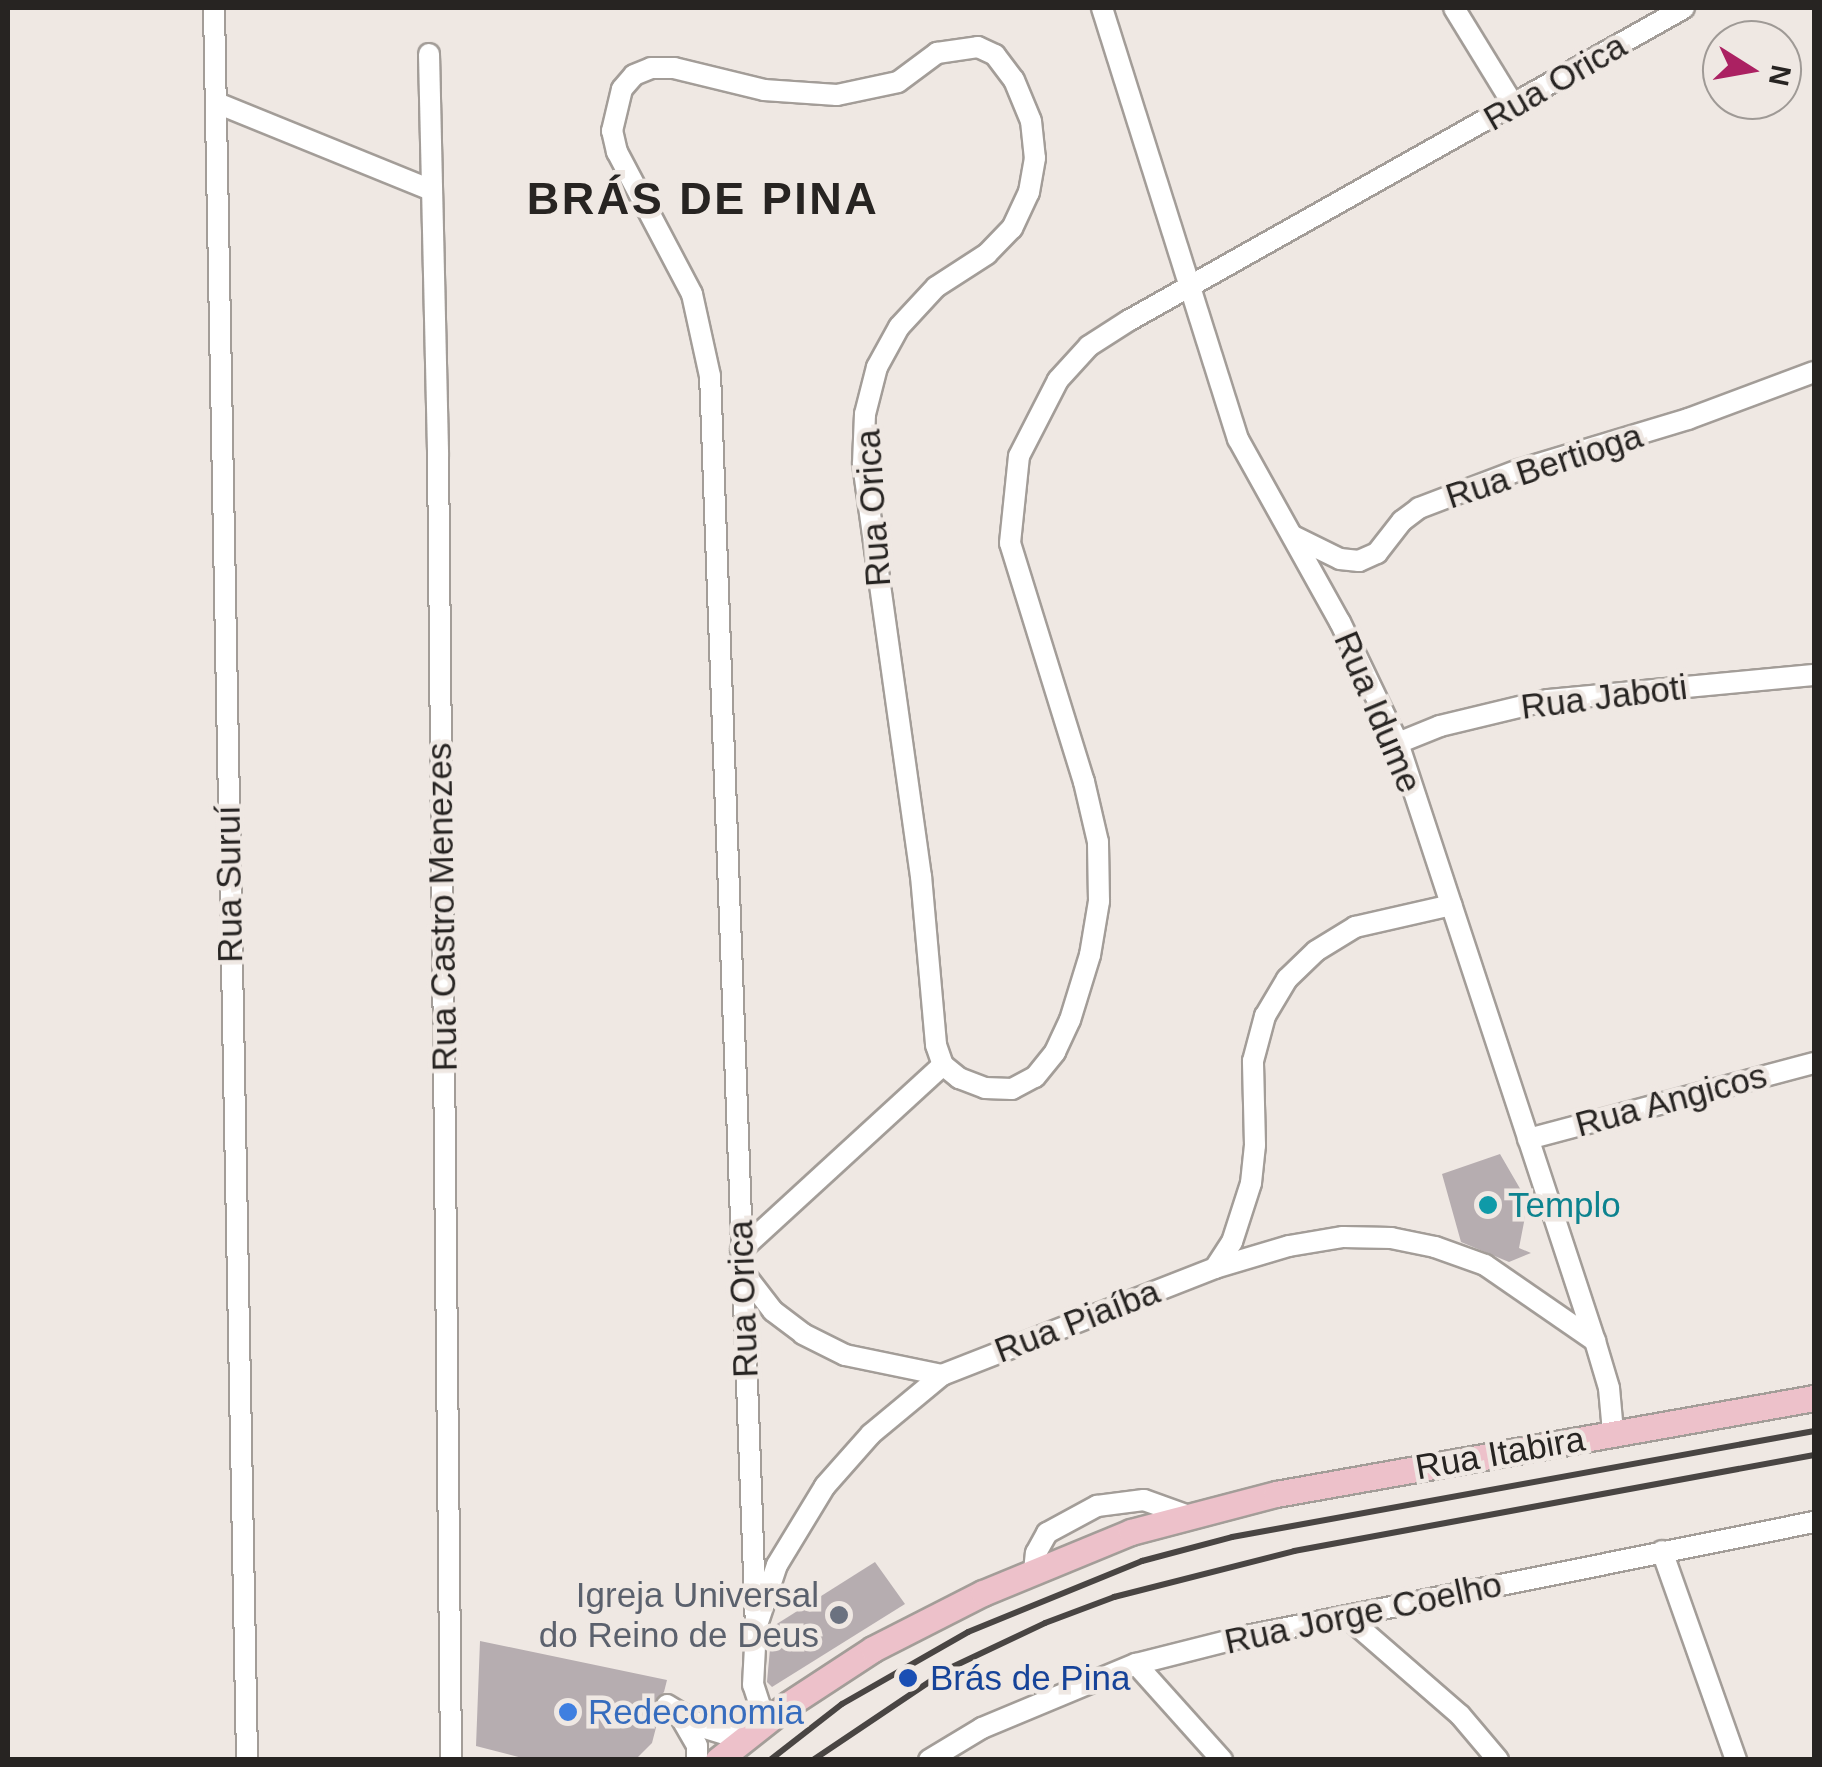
<!DOCTYPE html>
<meta charset="utf-8">
<style>
body{margin:0}
#map{position:relative;width:1822px;height:1767px;overflow:hidden;background:#efe8e3;font-family:Helvetica,sans-serif}
div>[style]{position:absolute}
.building>*{inset:0;background:#b6adb0}
.roads{filter:drop-shadow(2px 0 #a39d98) drop-shadow(-2px 0 #a39d98) drop-shadow(0 2px #a39d98) drop-shadow(0 -2px #a39d98)}
.minor>*{height:20px;margin:-10px;padding:0 10px;transform-origin:10px;border-radius:10px;background:#fff}
.major>*{height:25px;margin:-12.5px;padding:0 12.5px;transform-origin:12.5px;border-radius:12.5px;background:#edc1ca}
.rail>*{height:6px;margin:-3px;padding:0 3px;transform-origin:3px;border-radius:3px;background:#494543}
.dots>*{width:28px;height:28px;translate:-50% -50%;box-sizing:border-box;border:5px solid #efe8e3;border-radius:50%}
span{translate:-50% -50%;white-space:nowrap;text-align:center;line-height:1.15;-webkit-text-stroke:9px #efe8e3;paint-order:stroke}
.street-label{font-size:35px;color:#272422}
.culture-label{font-size:35px;color:#0d838f}
.left{translate:0 -50%;text-align:left}
.worship-label{font-size:35px;color:#5b616d}
.right{translate:-100% -50%;text-align:right}
.transit-label{font-size:35px;color:#164399}
.shop-label{font-size:35px;color:#366cbe}
.district-label{font-size:45px;color:#272422;font-weight:700;letter-spacing:2.5px}
.frame{position:absolute;inset:0;border:10px solid #272422;pointer-events:none}
.north{position:absolute;left:1702px;top:20px;width:100px;height:100px;box-sizing:border-box;background:#efe8e3;border:2px solid #9f9a96;border-radius:50%;rotate:101deg;font-size:28px;font-weight:700;line-height:40px;text-align:center;color:#272422}
.north::after{content:'';display:block;margin:auto;width:35px;height:45px;background:#ab2162;clip-path:polygon(50% 0,100% 100%,50% 72%,0 100%)}
</style>
<div id="map">
<div class="building">
<div style="clip-path:polygon(1500px 1154px,1522px 1192px,1525px 1217px,1519px 1248px,1531px 1253px,1509px 1262px,1461px 1242px,1442px 1174px)"></div>
<div style="clip-path:polygon(875px 1562px,905px 1604px,772px 1687px,767px 1682px,772px 1627px)"></div>
<div style="clip-path:polygon(480px 1641px,667px 1680px,664px 1692px,653px 1704px,659px 1716px,652px 1743px,635px 1760px,530px 1760px,476px 1746px)"></div>
</div>
<div class="roads">
<div class="minor">
<div style="left:214px;top:8px;width:1752px;rotate:88.92deg"></div>
<div style="left:1102px;top:8px;width:452px;rotate:72.5deg"></div>
<div style="left:1238px;top:439px;width:210px;rotate:60.9deg"></div>
<div style="left:1340px;top:622px;width:134px;rotate:64.4deg"></div>
<div style="left:1398px;top:743px;width:630px;rotate:71.77deg"></div>
<div style="left:1595px;top:1341px;width:49px;rotate:73.4deg"></div>
<div style="left:1609px;top:1388px;width:44px;rotate:84.8deg"></div>
<div style="left:1454px;top:8px;width:115px;rotate:58.5deg"></div>
<div style="left:429px;top:54px;width:399px;rotate:88.7deg"></div>
<div style="left:438px;top:453px;width:1307px;rotate:89.43deg"></div>
<div style="left:217px;top:103px;width:231px;rotate:22.1deg"></div>
<div style="left:1293px;top:536px;width:52px;rotate:26.1deg"></div>
<div style="left:1340px;top:559px;width:19px;rotate:6deg"></div>
<div style="left:1359px;top:561px;width:20px;rotate:-24deg"></div>
<div style="left:1377px;top:553px;width:41px;rotate:-52deg"></div>
<div style="left:1402px;top:521px;width:21px;rotate:-37deg"></div>
<div style="left:1419px;top:508px;width:107px;rotate:-20.8deg"></div>
<div style="left:1519px;top:470px;width:177px;rotate:-16.8deg"></div>
<div style="left:1688px;top:419px;width:134px;rotate:-20.5deg"></div>
<div style="left:1398px;top:743px;width:45px;rotate:-22deg"></div>
<div style="left:1440px;top:726px;width:111px;rotate:-13.5deg"></div>
<div style="left:1548px;top:700px;width:267px;rotate:-5.4deg"></div>
<div style="left:1528px;top:1139px;width:296px;rotate:-14.9deg"></div>
<div style="left:741px;top:1250px;width:274px;rotate:-42.5deg"></div>
<div style="left:1215px;top:1268px;width:31px;rotate:-57deg"></div>
<div style="left:1232px;top:1242px;width:62px;rotate:-72.1deg"></div>
<div style="left:1251px;top:1183px;width:38px;rotate:-84deg"></div>
<div style="left:1255px;top:1145px;width:84px;rotate:-91.4deg"></div>
<div style="left:1253px;top:1061px;width:47px;rotate:-75.1deg"></div>
<div style="left:1265px;top:1016px;width:43px;rotate:-59.3deg"></div>
<div style="left:1287px;top:979px;width:40px;rotate:-44deg"></div>
<div style="left:1316px;top:951px;width:46px;rotate:-31.6deg"></div>
<div style="left:1355px;top:927px;width:99px;rotate:-12.8deg"></div>
<div style="left:743px;top:1272px;width:49px;rotate:52.4deg"></div>
<div style="left:773px;top:1311px;width:38px;rotate:37deg"></div>
<div style="left:803px;top:1334px;width:47px;rotate:26.6deg"></div>
<div style="left:845px;top:1355px;width:99px;rotate:11.7deg"></div>
<div style="left:1662px;top:1551px;width:222px;rotate:70.5deg"></div>
<div style="left:1034px;top:1571px;width:18px;rotate:-84deg"></div>
<div style="left:1036px;top:1553px;width:23px;rotate:-61deg"></div>
<div style="left:1047px;top:1533px;width:57px;rotate:-28.4deg"></div>
<div style="left:1097px;top:1506px;width:47px;rotate:-7.3deg"></div>
<div style="left:1144px;top:1500px;width:45px;rotate:19.7deg"></div>
<div style="left:1346px;top:1616px;width:151px;rotate:41deg"></div>
<div style="left:1460px;top:1715px;width:59px;rotate:49.8deg"></div>
<div style="left:756px;top:1628px;width:1253px;rotate:-92.1deg"></div>
<div style="left:710px;top:376px;width:84px;rotate:-102.4deg"></div>
<div style="left:692px;top:294px;width:161px;rotate:-117.8deg"></div>
<div style="left:617px;top:152px;width:22px;rotate:-103deg"></div>
<div style="left:612px;top:131px;width:43px;rotate:-76.6deg"></div>
<div style="left:622px;top:89px;width:18px;rotate:-49deg"></div>
<div style="left:634px;top:75px;width:18px;rotate:-22deg"></div>
<div style="left:651px;top:68px;width:23px"></div>
<div style="left:674px;top:68px;width:93px;rotate:13.7deg"></div>
<div style="left:764px;top:90px;width:73px;rotate:3.9deg"></div>
<div style="left:837px;top:95px;width:62px;rotate:-12deg"></div>
<div style="left:898px;top:82px;width:49px;rotate:-36.6deg"></div>
<div style="left:937px;top:53px;width:41px;rotate:-8.3deg"></div>
<div style="left:978px;top:47px;width:19px;rotate:25deg"></div>
<div style="left:995px;top:55px;width:31px;rotate:53deg"></div>
<div style="left:1014px;top:80px;width:44px;rotate:67.5deg"></div>
<div style="left:1031px;top:121px;width:37px;rotate:84deg"></div>
<div style="left:1035px;top:158px;width:35px;rotate:100deg"></div>
<div style="left:1029px;top:192px;width:40px;rotate:115deg"></div>
<div style="left:1012px;top:228px;width:36px;rotate:134deg"></div>
<div style="left:987px;top:254px;width:61px;rotate:147.1deg"></div>
<div style="left:936px;top:287px;width:54px;rotate:132.8deg"></div>
<div style="left:899px;top:327px;width:46px;rotate:118.8deg"></div>
<div style="left:877px;top:367px;width:49px;rotate:104.3deg"></div>
<div style="left:865px;top:414px;width:50px;rotate:92.3deg"></div>
<div style="left:863px;top:464px;width:416px;rotate:82deg"></div>
<div style="left:921px;top:876px;width:170px;rotate:84.9deg"></div>
<div style="left:936px;top:1045px;width:21px;rotate:71deg"></div>
<div style="left:943px;top:1065px;width:21px;rotate:39deg"></div>
<div style="left:959px;top:1078px;width:28px;rotate:21deg"></div>
<div style="left:985px;top:1088px;width:27px;rotate:2deg"></div>
<div style="left:1012px;top:1089px;width:26px;rotate:-28deg"></div>
<div style="left:1035px;top:1077px;width:32px;rotate:-51deg"></div>
<div style="left:1055px;top:1052px;width:35px;rotate:-65deg"></div>
<div style="left:1070px;top:1020px;width:68px;rotate:-72.9deg"></div>
<div style="left:1090px;top:955px;width:55px;rotate:-80.5deg"></div>
<div style="left:1099px;top:901px;width:59px;rotate:-91deg"></div>
<div style="left:1098px;top:842px;width:62px;rotate:-103.1deg"></div>
<div style="left:1084px;top:782px;width:250px;rotate:-107.2deg"></div>
<div style="left:1010px;top:543px;width:87px;rotate:-84.1deg"></div>
<div style="left:1019px;top:456px;width:85px;rotate:-62.8deg"></div>
<div style="left:1058px;top:380px;width:46px;rotate:-47.6deg"></div>
<div style="left:1089px;top:346px;width:46px;rotate:-32.7deg"></div>
<div style="left:1128px;top:321px;width:638px;rotate:-29.38deg"></div>
<div style="left:1136px;top:1664px;width:129px;rotate:48.1deg"></div>
<div style="left:667px;top:1705px;width:44px;rotate:31.2deg"></div>
<div style="left:705px;top:1728px;width:39px;rotate:17deg"></div>
<div style="left:680px;top:1716px;width:34px;rotate:60deg"></div>
<div style="left:697px;top:1746px;width:14px;rotate:90deg"></div>
<div style="left:765px;top:1721px;width:38px;rotate:-108deg"></div>
<div style="left:753px;top:1685px;width:57px;rotate:-87deg"></div>
<div style="left:756px;top:1628px;width:66px;rotate:-71.6deg"></div>
<div style="left:777px;top:1565px;width:92px;rotate:-58.7deg"></div>
<div style="left:825px;top:1486px;width:69px;rotate:-48.5deg"></div>
<div style="left:871px;top:1434px;width:92px;rotate:-39.7deg"></div>
<div style="left:942px;top:1375px;width:293px;rotate:-21.4deg"></div>
<div style="left:1215px;top:1268px;width:77px;rotate:-16.6deg"></div>
<div style="left:1289px;top:1246px;width:55px;rotate:-9.5deg"></div>
<div style="left:1343px;top:1237px;width:48px;rotate:1.2deg"></div>
<div style="left:1391px;top:1238px;width:45px;rotate:11.6deg"></div>
<div style="left:1435px;top:1247px;width:53px;rotate:19.8deg"></div>
<div style="left:1485px;top:1265px;width:134px;rotate:34.6deg"></div>
<div style="left:929px;top:1760px;width:62px;rotate:-31.1deg"></div>
<div style="left:982px;top:1728px;width:167px;rotate:-22.6deg"></div>
<div style="left:1136px;top:1664px;width:114px;rotate:-14.2deg"></div>
<div style="left:1247px;top:1636px;width:578px;rotate:-11.37deg"></div>
</div>
<div class="major">
<div style="left:718px;top:1760px;width:90px;rotate:-38.3deg"></div>
<div style="left:789px;top:1704px;width:100px;rotate:-33.2deg"></div>
<div style="left:873px;top:1649px;width:123px;rotate:-27deg"></div>
<div style="left:983px;top:1593px;width:160px;rotate:-22.4deg"></div>
<div style="left:1131px;top:1532px;width:150px;rotate:-14.7deg"></div>
<div style="left:1276px;top:1494px;width:546px;rotate:-10.12deg"></div>
</div>
</div>
<div class="rail">
<div style="left:770px;top:1760px;width:91px;rotate:-37.9deg"></div>
<div style="left:842px;top:1704px;width:145px;rotate:-29.7deg"></div>
<div style="left:968px;top:1632px;width:188px;rotate:-22.2deg"></div>
<div style="left:1142px;top:1561px;width:93px;rotate:-14.9deg"></div>
<div style="left:1232px;top:1537px;width:592px;rotate:-10.32deg"></div>
<div style="left:813px;top:1760px;width:165px;rotate:-33.9deg"></div>
<div style="left:950px;top:1668px;width:105px;rotate:-25.3deg"></div>
<div style="left:1045px;top:1623px;width:74px;rotate:-20.6deg"></div>
<div style="left:1114px;top:1597px;width:186px;rotate:-14.3deg"></div>
<div style="left:1294px;top:1551px;width:529px;rotate:-10.46deg"></div>
</div>
<div class="dots">
<div style="left:1488px;top:1205px;background:#0f9aa8"></div>
<div style="left:839px;top:1615px;background:#6b7280"></div>
<div style="left:908px;top:1678px;background:#1a4fb4"></div>
<div style="left:568px;top:1712px;background:#3f7fe0"></div>
</div>
<div class="street-label">
<span style="left:1555px;top:82px;rotate:-30deg">Rua Orica</span>
<span style="left:1544px;top:466px;rotate:-18deg">Rua Bertioga</span>
<span style="left:873px;top:508px;rotate:-94deg">Rua Orica</span>
<span style="left:1604px;top:697px;rotate:-7deg">Rua Jaboti</span>
<span style="left:1378px;top:712px;rotate:67deg">Rua Idume</span>
<span style="left:229px;top:884px;rotate:-91deg">Rua Suruí</span>
<span style="left:442px;top:907px;rotate:-91deg">Rua Castro Menezes</span>
<span style="left:1671px;top:1100px;rotate:-15deg">Rua Angicos</span>
<span style="left:743px;top:1299px;rotate:-92deg">Rua Orica</span>
<span style="left:1077px;top:1321px;rotate:-21deg">Rua Piaíba</span>
<span style="left:1500px;top:1453px;rotate:-10deg">Rua Itabira</span>
<span style="left:1363px;top:1613px;rotate:-12deg">Rua Jorge Coelho</span>
</div>
<div class="culture-label">
<span class="left" style="left:1508px;top:1205px">Templo</span>
</div>
<div class="worship-label">
<span class="right" style="left:819px;top:1615px">Igreja Universal<br>do Reino de Deus</span>
</div>
<div class="transit-label">
<span class="left" style="left:930px;top:1678px">Brás de Pina</span>
</div>
<div class="shop-label">
<span class="left" style="left:588px;top:1712px">Redeconomia</span>
</div>
<div class="district-label">
<span style="left:703px;top:199px">BRÁS DE PINA</span>
</div>
<div class="frame"></div>
<div class="north">N</div>
</div>
